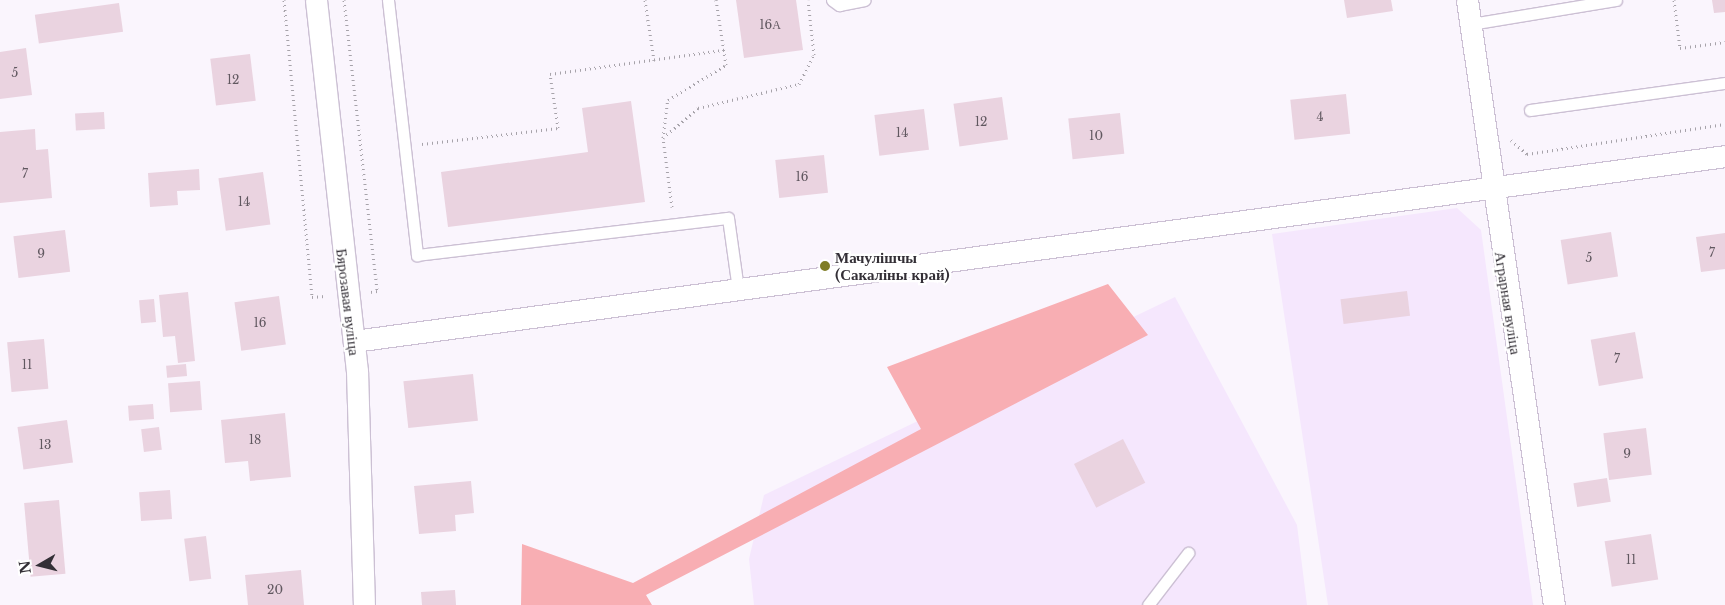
<!DOCTYPE html>
<meta charset="utf-8">
<style>
body{margin:0}
#map{position:relative;width:1725px;height:605px;overflow:hidden;background:#faf5fd;font-family:"Libre Baskerville",serif}
div>[style]{position:absolute}
.built>*{inset:0;background:#f5e7fd}
.green>*{inset:0;background:#f8aeb3}
.building>*{inset:0;background:#ead3e0;transform-origin:0 0}
.path>*{height:3px;margin-top:-1.5px;transform-origin:0;background:repeating-linear-gradient(90deg,#a7a3aa 0 1px,transparent 0 5px)}
.roads{filter:drop-shadow(1px 0 #ccc0d4) drop-shadow(-1px 0 #ccc0d4) drop-shadow(0 1px #ccc0d4) drop-shadow(0 -1px #ccc0d4)}
.service>*{height:11px;margin:-5.5px;padding:0 5.5px;transform-origin:5.5px;border-radius:5.5px;background:#fff}
.minor>*{height:21px;margin:-10.5px;padding:0 10.5px;transform-origin:10.5px;border-radius:10.5px;background:#fff}
.dots>*{width:14px;height:14px;translate:-50% -50%;box-sizing:border-box;border:2px solid #fff;border-radius:50%}
span{translate:-50% -50%;white-space:nowrap;text-align:center;line-height:1.15;-webkit-text-stroke:4.5px #fff;paint-order:stroke}
.number-label{font-size:12px;color:#615860}
.number-label span{-webkit-text-stroke-width:0}
.poi-label{font-size:15px;color:#332f36;font-weight:700}
.left{translate:0 -50%;text-align:left}
.street-label{font-size:15px;color:#332f36}
.north{position:absolute;left:15px;top:540px;width:50px;height:50px;-webkit-text-stroke:4px #fff;paint-order:stroke;rotate:262deg;font-size:14px;font-weight:700;line-height:20px;text-align:center;color:#332f36}
.north::after{content:'';display:block;margin:auto;width:18px;height:22px;background:#332f36;clip-path:polygon(50% 0,100% 100%,50% 72%,0 100%)}
</style>
<div id="map">
<div class="built">
<div style="clip-path:polygon(1457px 208px,1481px 230px,1533px 605px,1328px 605px,1272px 234px)"></div>
<div style="clip-path:polygon(1175px 297px,1297px 525px,1307px 605px,754px 605px,749px 559px,764px 495px)"></div>
</div>
<div class="green">
<div style="clip-path:polygon(1108px 284px,1148px 335px,646px 595px,652px 605px,521px 605px,522px 544px,633px 583px,921px 429px,887px 367px)"></div>
</div>
<div class="building">
<div style="clip-path:polygon(736px 0,796px 0,803px 50px,744px 58px)"></div>
<div style="clip-path:polygon(1344px 0,1391px 0,1393px 11px,1347px 18px)"></div>
<div style="clip-path:polygon(1712px 0,1725px 0,1725px 12px,1714px 13px)"></div>
<div style="left:119px;top:3px;width:29px;height:85px;rotate:82deg"></div>
<div style="clip-path:polygon(26px 48px,32px 95px,0 99px,0 52px)"></div>
<div style="left:250px;top:54px;width:47px;height:40px;rotate:83deg"></div>
<div style="left:1346px;top:94px;width:40px;height:56px;rotate:84deg"></div>
<div style="left:1002px;top:97px;width:43px;height:49px;rotate:82deg"></div>
<div style="clip-path:polygon(631px 101px,645px 202px,448px 227px,441px 172px,588px 152px,582px 108px)"></div>
<div style="left:924px;top:109px;width:41px;height:50px;rotate:83deg"></div>
<div style="left:104px;top:112px;width:17px;height:29px;rotate:87deg"></div>
<div style="left:1120px;top:113px;width:41px;height:52px;rotate:84deg"></div>
<div style="clip-path:polygon(35px 129px,36px 150px,48px 149px,52px 198px,0 203px,0 132px)"></div>
<div style="left:824px;top:155px;width:38px;height:49px;rotate:84deg"></div>
<div style="clip-path:polygon(199px 169px,200px 190px,177px 191px,178px 205px,150px 207px,148px 173px)"></div>
<div style="left:263px;top:172px;width:53px;height:45px;rotate:82deg"></div>
<div style="left:65px;top:230px;width:42px;height:52px;rotate:83deg"></div>
<div style="left:1611px;top:232px;width:45px;height:51px;rotate:81deg"></div>
<div style="clip-path:polygon(1725px 233px,1725px 269px,1701px 272px,1696px 237px)"></div>
<div style="left:1407px;top:291px;width:25px;height:67px;rotate:83deg"></div>
<div style="clip-path:polygon(188px 292px,195px 361px,178px 363px,175px 336px,163px 337px,159px 295px)"></div>
<div style="left:279px;top:296px;width:49px;height:45px;rotate:82deg"></div>
<div style="left:154px;top:299px;width:23px;height:15px;rotate:85deg"></div>
<div style="left:1635px;top:332px;width:47px;height:45px;rotate:80deg"></div>
<div style="left:44px;top:339px;width:50px;height:37px;rotate:85deg"></div>
<div style="left:186px;top:364px;width:12px;height:20px;rotate:85deg"></div>
<div style="left:473px;top:374px;width:47px;height:70px;rotate:84deg"></div>
<div style="left:200px;top:381px;width:29px;height:32px;rotate:86deg"></div>
<div style="left:153px;top:404px;width:15px;height:25px;rotate:86deg"></div>
<div style="clip-path:polygon(285px 413px,291px 477px,250px 481px,248px 461px,225px 463px,221px 420px)"></div>
<div style="left:67px;top:420px;width:43px;height:50px;rotate:82deg"></div>
<div style="left:159px;top:427px;width:23px;height:18px;rotate:83deg"></div>
<div style="left:1646px;top:428px;width:47px;height:43px;rotate:83deg"></div>
<div style="left:1123px;top:439px;width:49px;height:55px;rotate:63deg"></div>
<div style="left:1607px;top:478px;width:24px;height:34px;rotate:81deg"></div>
<div style="clip-path:polygon(471px 481px,474px 513px,455px 515px,456px 531px,419px 534px,414px 486px)"></div>
<div style="left:170px;top:490px;width:29px;height:31px;rotate:86deg"></div>
<div style="left:59px;top:500px;width:74px;height:35px;rotate:85deg"></div>
<div style="left:1651px;top:534px;width:46px;height:47px;rotate:81deg"></div>
<div style="left:206px;top:536px;width:43px;height:22px;rotate:83deg"></div>
<div style="clip-path:polygon(301px 570px,304px 605px,248px 605px,245px 575px)"></div>
<div style="clip-path:polygon(455px 590px,456px 605px,422px 605px,421px 592px)"></div>
</div>
<div class="path">
<div style="left:284px;top:0;width:298px;rotate:84.6deg"></div>
<div style="left:312px;top:297px;width:13px;rotate:-4deg"></div>
<div style="left:344px;top:0;width:293px;rotate:83.5deg"></div>
<div style="left:377px;top:291px;width:6px;rotate:171deg"></div>
<div style="left:645px;top:0;width:61px;rotate:81.5deg"></div>
<div style="left:1674px;top:0;width:48px;rotate:82.9deg"></div>
<div style="left:1680px;top:48px;width:45px;rotate:-7.6deg"></div>
<div style="left:663px;top:138px;width:46px;rotate:-40.6deg"></div>
<div style="left:698px;top:108px;width:104px;rotate:-13.4deg"></div>
<div style="left:799px;top:84px;width:33px;rotate:-63deg"></div>
<div style="left:814px;top:55px;width:55px;rotate:-96.2deg"></div>
<div style="left:1511px;top:140px;width:21px;rotate:41deg"></div>
<div style="left:1527px;top:154px;width:200px;rotate:-8.6deg"></div>
<div style="left:422px;top:144px;width:137px;rotate:-6.7deg"></div>
<div style="left:558px;top:128px;width:55px;rotate:-98.4deg"></div>
<div style="left:550px;top:74px;width:176px;rotate:-7.9deg"></div>
<div style="left:672px;top:207px;width:70px;rotate:-97.4deg"></div>
<div style="left:663px;top:138px;width:38px;rotate:-83deg"></div>
<div style="left:668px;top:100px;width:68px;rotate:-31.1deg"></div>
<div style="left:726px;top:65px;width:66px;rotate:-98.7deg"></div>
</div>
<div class="roads">
<div class="service">
<div style="left:388px;top:0;width:257px;rotate:83.5deg"></div>
<div style="left:417px;top:255px;width:313px;rotate:-6.8deg"></div>
<div style="left:728px;top:218px;width:72px;rotate:82deg"></div>
<div style="left:832px;top:0;width:9px;rotate:36deg"></div>
<div style="left:839px;top:5px;width:26px;rotate:-11deg"></div>
<div style="left:1471px;top:24px;width:147px;rotate:-9.4deg"></div>
<div style="left:1530px;top:110px;width:197px;rotate:-7.9deg"></div>
<div style="left:1148px;top:605px;width:66px;rotate:-52.4deg"></div>
</div>
<div class="minor">
<div style="left:316px;top:0;width:373px;rotate:83.7deg"></div>
<div style="left:357px;top:371px;width:234px;rotate:88.3deg"></div>
<div style="left:1467px;top:0;width:611px;rotate:81.82deg"></div>
<div style="left:354px;top:341px;width:1383px;rotate:-7.68deg"></div>
</div>
</div>
<div class="dots">
<div style="left:825px;top:266px;background:#7f7d25"></div>
</div>
<div class="number-label">
<span style="left:770px;top:25px">16А</span>
<span style="left:15px;top:73px">5</span>
<span style="left:233px;top:80px">12</span>
<span style="left:1320px;top:117px">4</span>
<span style="left:981px;top:122px">12</span>
<span style="left:902px;top:133px">14</span>
<span style="left:1096px;top:136px">10</span>
<span style="left:25px;top:174px">7</span>
<span style="left:802px;top:177px">16</span>
<span style="left:244px;top:202px">14</span>
<span style="left:1712px;top:253px">7</span>
<span style="left:41px;top:254px">9</span>
<span style="left:1589px;top:258px">5</span>
<span style="left:260px;top:323px">16</span>
<span style="left:1617px;top:359px">7</span>
<span style="left:27px;top:365px">11</span>
<span style="left:255px;top:440px">18</span>
<span style="left:45px;top:445px">13</span>
<span style="left:1627px;top:454px">9</span>
<span style="left:1631px;top:560px">11</span>
<span style="left:275px;top:590px">20</span>
</div>
<div class="poi-label">
<span class="left" style="left:835px;top:266px">Мачулішчы<br>(Сакаліны край)</span>
</div>
<div class="street-label">
<span style="left:348px;top:302px;rotate:83deg">Бярозавая вуліца</span>
<span style="left:1508px;top:303px;rotate:81deg">Аграрная вуліца</span>
</div>
<div class="north">N</div>
</div>
